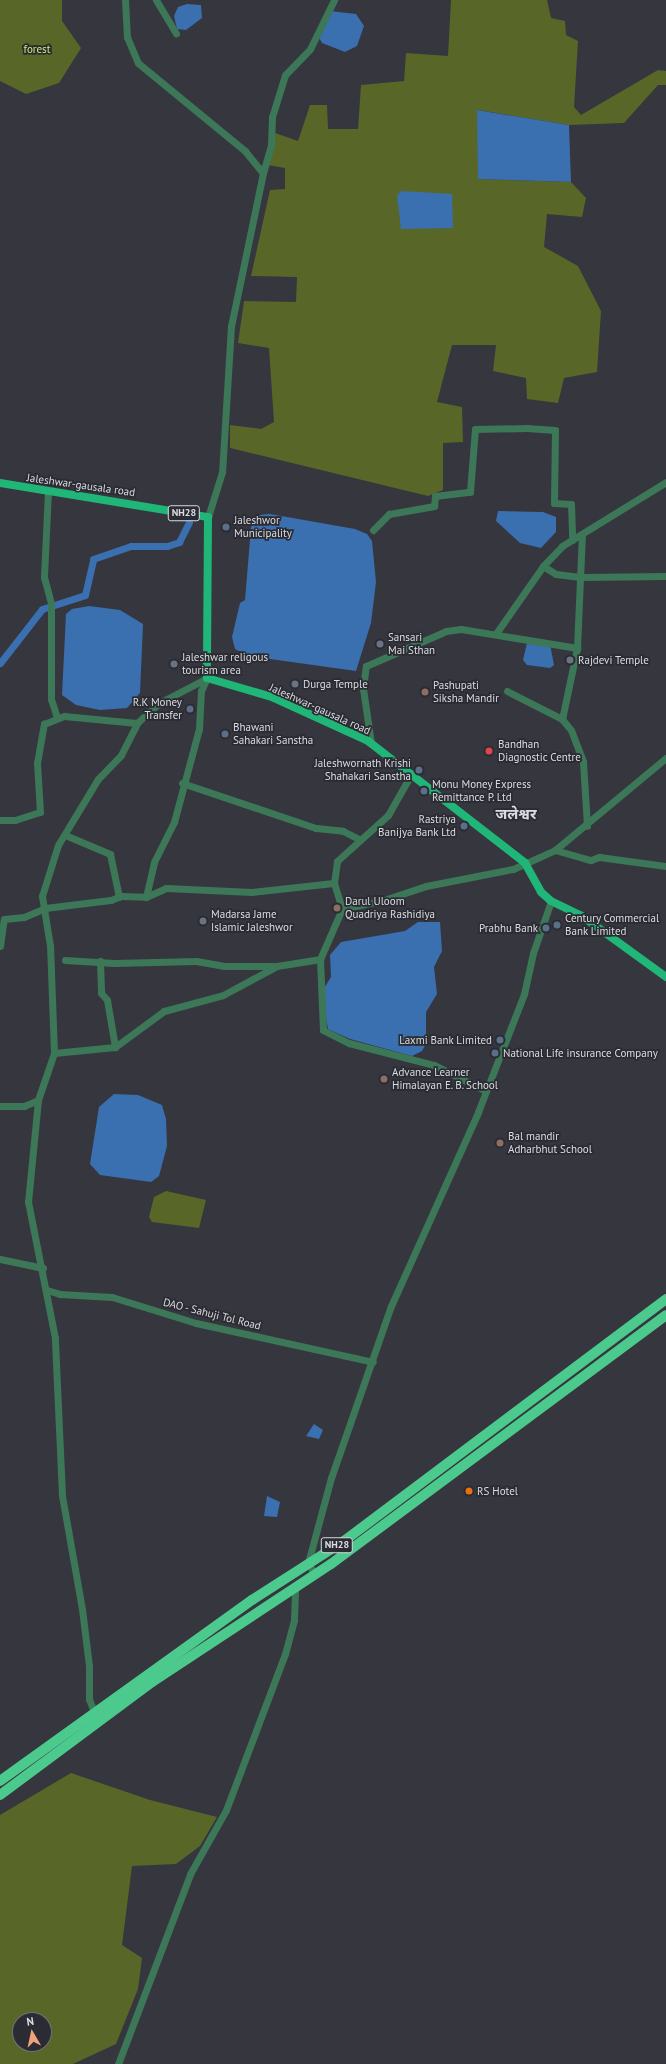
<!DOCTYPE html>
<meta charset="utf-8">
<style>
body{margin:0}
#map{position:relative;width:666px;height:2064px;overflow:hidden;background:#35363e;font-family:"PT Sans","Noto Sans Devanagari",sans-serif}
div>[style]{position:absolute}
.green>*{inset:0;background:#586727}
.water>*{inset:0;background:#3a6fb0}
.canal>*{height:7px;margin:-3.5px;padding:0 3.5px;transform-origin:3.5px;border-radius:3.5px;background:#3a6fb0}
.minor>*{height:7px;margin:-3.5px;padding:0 3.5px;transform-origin:3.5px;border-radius:3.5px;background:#3c7758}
.major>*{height:8px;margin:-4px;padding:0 4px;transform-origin:4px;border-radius:4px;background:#20b678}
.highway>*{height:10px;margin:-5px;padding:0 5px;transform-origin:5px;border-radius:5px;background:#4cc98d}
.dots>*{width:11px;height:11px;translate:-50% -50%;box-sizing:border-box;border:2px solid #2b2c33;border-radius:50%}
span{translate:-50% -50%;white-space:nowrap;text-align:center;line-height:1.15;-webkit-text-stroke:3.5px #2b2c33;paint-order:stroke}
.shield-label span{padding:1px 3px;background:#2b2c33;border:1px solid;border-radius:3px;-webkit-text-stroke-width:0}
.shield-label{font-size:10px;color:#dbdce1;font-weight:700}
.park-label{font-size:11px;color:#cbe873}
.street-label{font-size:11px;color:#dbdce1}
.poi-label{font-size:11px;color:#dbdce1}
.left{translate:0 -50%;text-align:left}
.right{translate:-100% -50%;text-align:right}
.district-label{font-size:15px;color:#dbdce1;font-weight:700}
.north{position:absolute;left:12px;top:2012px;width:40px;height:40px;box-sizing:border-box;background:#2b2c33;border:1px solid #717279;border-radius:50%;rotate:351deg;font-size:11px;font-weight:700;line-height:16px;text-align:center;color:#dbdce1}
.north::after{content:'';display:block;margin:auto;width:14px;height:18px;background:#f0a27a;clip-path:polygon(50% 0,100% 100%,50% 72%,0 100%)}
</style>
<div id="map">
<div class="green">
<div style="clip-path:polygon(0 0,62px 0,62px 21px,81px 48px,59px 83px,26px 94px,0 81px)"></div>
<div style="clip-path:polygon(451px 0,547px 0,551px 18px,565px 21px,566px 35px,578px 41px,574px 107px,581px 115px,658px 70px,666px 71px,666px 85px,658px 85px,624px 123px,569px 125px,478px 110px,478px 179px,571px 182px,586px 198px,582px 217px,547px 214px,544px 247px,578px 266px,601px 311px,597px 372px,564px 378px,558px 403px,527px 399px,526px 378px,493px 371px,496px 345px,452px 345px,437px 402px,462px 407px,463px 442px,443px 443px,443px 490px,428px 496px,230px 448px,230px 425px,261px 429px,274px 422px,269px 348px,238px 343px,244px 301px,296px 302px,297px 277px,251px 276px,270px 190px,285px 189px,285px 168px,268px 165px,275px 133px,298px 141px,310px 105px,327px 105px,328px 129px,358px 129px,361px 85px,404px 81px,406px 53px,448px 56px)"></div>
<div style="clip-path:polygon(166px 1191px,206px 1200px,199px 1228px,152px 1222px,149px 1217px,154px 1197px)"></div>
<div style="clip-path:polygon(evenodd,71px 1773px,150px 1800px,217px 1817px,200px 1846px,176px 1864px,132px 1866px,122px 1945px,142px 1958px,138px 1989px,116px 2044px,73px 2064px,0 2064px,0 1815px,71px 1773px,20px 2020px,44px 2020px,44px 2044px,20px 2044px,20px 2020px)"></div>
</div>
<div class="water">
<div style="clip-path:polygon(187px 4px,201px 5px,202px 18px,186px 30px,177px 29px,174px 16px,178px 7px)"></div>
<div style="clip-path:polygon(330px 11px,356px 14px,364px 26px,357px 46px,345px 52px,322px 43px,318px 36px)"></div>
<div style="clip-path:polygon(477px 110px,569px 125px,571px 182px,478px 179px)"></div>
<div style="clip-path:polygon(402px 191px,452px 194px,453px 228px,401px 229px,397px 195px)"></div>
<div style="clip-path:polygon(498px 511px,543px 512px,556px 517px,556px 532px,541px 548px,520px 543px,496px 521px)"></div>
<div style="clip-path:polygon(270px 514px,355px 529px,367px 534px,372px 541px,376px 582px,371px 623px,356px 671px,248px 656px,235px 649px,232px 637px,240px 603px,245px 600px,251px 527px,259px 515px)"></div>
<div style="clip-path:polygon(89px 606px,120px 610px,143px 624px,140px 693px,127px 708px,100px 710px,76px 705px,62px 695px,66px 614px,72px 609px)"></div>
<div style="clip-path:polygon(527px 643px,550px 644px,554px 665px,550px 668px,527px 665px,523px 660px)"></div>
<div style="clip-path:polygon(418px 922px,440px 922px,442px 951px,434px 967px,437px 994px,426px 1012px,426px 1044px,422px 1051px,412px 1056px,350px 1039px,328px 1029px,321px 993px,331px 977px,330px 955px,341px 942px,405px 931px)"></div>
<div style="clip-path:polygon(114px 1094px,138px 1095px,162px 1105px,166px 1119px,167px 1146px,159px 1176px,151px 1182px,100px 1175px,90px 1164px,99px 1107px)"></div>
<div style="clip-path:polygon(314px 1424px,323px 1430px,319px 1439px,306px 1436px)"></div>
<div style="clip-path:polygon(267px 1496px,280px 1502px,277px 1517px,264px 1516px)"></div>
</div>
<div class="canal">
<div style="left:0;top:663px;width:68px;rotate:-52.1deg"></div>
<div style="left:42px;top:609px;width:45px;rotate:-18deg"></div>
<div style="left:85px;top:595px;width:37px;rotate:-77deg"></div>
<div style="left:93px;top:559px;width:40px;rotate:-18.9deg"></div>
<div style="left:131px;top:546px;width:36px"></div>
<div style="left:167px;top:546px;width:13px;rotate:-18deg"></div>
<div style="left:179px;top:542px;width:22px;rotate:-63deg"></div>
</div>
<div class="minor">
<div style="left:125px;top:0;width:37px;rotate:87deg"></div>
<div style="left:127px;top:37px;width:28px;rotate:67deg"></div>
<div style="left:138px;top:63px;width:139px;rotate:39.4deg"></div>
<div style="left:245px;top:151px;width:28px;rotate:51deg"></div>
<div style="left:263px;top:173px;width:156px;rotate:101.8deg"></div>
<div style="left:231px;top:326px;width:146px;rotate:93.5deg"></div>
<div style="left:222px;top:472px;width:47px;rotate:107.3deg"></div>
<div style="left:156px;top:0;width:39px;rotate:59deg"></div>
<div style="left:263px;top:173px;width:29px;rotate:-74deg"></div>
<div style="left:271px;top:145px;width:28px;rotate:-88deg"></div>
<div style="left:272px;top:117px;width:44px;rotate:-72.8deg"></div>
<div style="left:285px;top:75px;width:36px;rotate:-46deg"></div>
<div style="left:310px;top:49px;width:55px;rotate:-63.9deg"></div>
<div style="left:48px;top:491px;width:86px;rotate:92.7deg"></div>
<div style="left:44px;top:577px;width:28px;rotate:75deg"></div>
<div style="left:51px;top:604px;width:95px;rotate:90deg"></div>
<div style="left:51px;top:699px;width:19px;rotate:72deg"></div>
<div style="left:373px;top:530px;width:23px;rotate:-45deg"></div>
<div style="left:389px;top:514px;width:46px;rotate:-10.1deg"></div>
<div style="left:434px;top:506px;width:10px;rotate:-84deg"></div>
<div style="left:435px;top:496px;width:35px;rotate:-7deg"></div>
<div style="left:470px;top:492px;width:63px;rotate:-85.5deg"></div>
<div style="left:475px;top:429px;width:52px;rotate:-1.1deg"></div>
<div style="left:527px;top:428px;width:28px;rotate:4deg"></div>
<div style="left:555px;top:430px;width:73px;rotate:90.8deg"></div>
<div style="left:554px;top:503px;width:17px;rotate:3deg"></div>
<div style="left:571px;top:504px;width:36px;rotate:88deg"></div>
<div style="left:543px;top:566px;width:15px;rotate:32deg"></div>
<div style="left:556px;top:574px;width:26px;rotate:7deg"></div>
<div style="left:582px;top:577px;width:84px;rotate:-0.7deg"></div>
<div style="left:497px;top:632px;width:80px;rotate:-55.1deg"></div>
<div style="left:543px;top:566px;width:28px;rotate:-46deg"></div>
<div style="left:562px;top:546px;width:122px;rotate:-31.6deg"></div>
<div style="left:577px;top:648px;width:114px;rotate:-87.5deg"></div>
<div style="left:507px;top:691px;width:62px;rotate:27deg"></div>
<div style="left:562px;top:719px;width:14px;rotate:51deg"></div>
<div style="left:571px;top:730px;width:34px;rotate:69deg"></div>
<div style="left:583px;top:762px;width:64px;rotate:86.4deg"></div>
<div style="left:371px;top:743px;width:55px;rotate:-98.4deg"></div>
<div style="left:363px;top:689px;width:23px;rotate:-83deg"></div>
<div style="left:366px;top:666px;width:87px;rotate:-23.6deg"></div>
<div style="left:446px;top:631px;width:15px;rotate:-8deg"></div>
<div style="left:461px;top:629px;width:118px;rotate:9.3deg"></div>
<div style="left:577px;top:648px;width:73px;rotate:101.9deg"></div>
<div style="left:182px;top:783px;width:141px;rotate:18.6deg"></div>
<div style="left:316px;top:828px;width:27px;rotate:6deg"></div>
<div style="left:343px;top:831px;width:18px;rotate:27deg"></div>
<div style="left:0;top:820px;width:15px"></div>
<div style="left:15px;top:820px;width:26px;rotate:-18deg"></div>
<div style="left:40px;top:812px;width:49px;rotate:-93.5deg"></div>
<div style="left:37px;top:763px;width:40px;rotate:-80deg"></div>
<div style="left:44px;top:724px;width:22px;rotate:-22deg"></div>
<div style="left:64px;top:716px;width:73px;rotate:5.5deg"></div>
<div style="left:65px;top:835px;width:49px;rotate:22.9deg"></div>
<div style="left:110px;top:854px;width:44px;rotate:78.2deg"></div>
<div style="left:555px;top:850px;width:37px;rotate:16deg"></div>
<div style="left:591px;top:860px;width:9px;rotate:-21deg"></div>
<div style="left:599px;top:857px;width:68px;rotate:7.7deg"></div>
<div style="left:146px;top:897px;width:36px;rotate:-77deg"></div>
<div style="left:154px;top:862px;width:45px;rotate:-63.4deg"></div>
<div style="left:174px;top:822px;width:96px;rotate:-75deg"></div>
<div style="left:199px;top:729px;width:38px;rotate:-87deg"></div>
<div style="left:201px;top:691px;width:12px;rotate:-66deg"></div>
<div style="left:342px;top:909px;width:40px;rotate:-12deg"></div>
<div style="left:381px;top:901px;width:47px;rotate:-18.4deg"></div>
<div style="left:426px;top:886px;width:89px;rotate:-11.1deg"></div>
<div style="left:513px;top:869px;width:46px;rotate:-24.3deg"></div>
<div style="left:555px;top:850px;width:144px;rotate:-39.7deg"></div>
<div style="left:0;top:946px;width:27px;rotate:-82deg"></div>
<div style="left:4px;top:919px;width:20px;rotate:-6deg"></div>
<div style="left:24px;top:917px;width:23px;rotate:-23deg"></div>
<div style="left:45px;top:908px;width:66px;rotate:-6.9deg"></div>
<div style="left:111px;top:900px;width:11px;rotate:-22deg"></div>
<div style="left:121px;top:896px;width:25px;rotate:2deg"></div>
<div style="left:146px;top:897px;width:22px;rotate:-24deg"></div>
<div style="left:166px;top:888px;width:86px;rotate:2.7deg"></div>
<div style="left:252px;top:892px;width:82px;rotate:-6.3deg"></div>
<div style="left:334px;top:883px;width:22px;rotate:-82deg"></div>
<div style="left:337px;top:861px;width:69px;rotate:-42deg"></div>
<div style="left:388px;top:815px;width:48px;rotate:-60.3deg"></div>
<div style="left:320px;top:959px;width:71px;rotate:87.6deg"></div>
<div style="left:323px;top:1030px;width:29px;rotate:27deg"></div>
<div style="left:349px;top:1043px;width:88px;rotate:14.5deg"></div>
<div style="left:434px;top:1065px;width:58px;rotate:26.6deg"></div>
<div style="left:65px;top:960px;width:49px;rotate:3.5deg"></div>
<div style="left:114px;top:963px;width:82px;rotate:-1.4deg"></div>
<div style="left:196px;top:961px;width:29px;rotate:10deg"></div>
<div style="left:225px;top:966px;width:49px"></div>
<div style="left:100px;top:961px;width:32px;rotate:88deg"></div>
<div style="left:101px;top:993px;width:9px;rotate:49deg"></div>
<div style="left:107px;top:1000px;width:48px;rotate:80.3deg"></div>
<div style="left:54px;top:1053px;width:61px;rotate:-5.6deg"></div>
<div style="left:115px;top:1047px;width:61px;rotate:-36.3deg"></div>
<div style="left:164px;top:1011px;width:61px;rotate:-15.2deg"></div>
<div style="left:223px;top:995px;width:61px;rotate:-28.2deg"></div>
<div style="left:277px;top:966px;width:44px;rotate:-9.2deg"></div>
<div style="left:320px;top:959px;width:55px;rotate:-66.3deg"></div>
<div style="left:342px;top:909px;width:27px;rotate:-107deg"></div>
<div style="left:0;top:1106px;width:24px"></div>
<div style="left:24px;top:1106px;width:15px;rotate:-23deg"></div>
<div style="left:0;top:1259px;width:44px;rotate:11.8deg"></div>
<div style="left:47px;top:1290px;width:14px;rotate:17deg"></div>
<div style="left:60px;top:1294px;width:52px;rotate:3.3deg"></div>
<div style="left:112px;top:1297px;width:88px;rotate:17.2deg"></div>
<div style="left:196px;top:1323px;width:181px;rotate:12.4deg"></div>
<div style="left:315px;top:1575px;width:14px;rotate:-120deg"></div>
<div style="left:308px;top:1563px;width:88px;rotate:-74.9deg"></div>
<div style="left:331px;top:1478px;width:182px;rotate:-70.8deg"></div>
<div style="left:391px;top:1306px;width:213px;rotate:-65.8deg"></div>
<div style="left:478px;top:1112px;width:127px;rotate:-68.7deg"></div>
<div style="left:524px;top:994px;width:42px;rotate:-77.6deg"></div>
<div style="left:533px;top:953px;width:55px;rotate:-70.9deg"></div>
<div style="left:94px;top:1712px;width:14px;rotate:-111deg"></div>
<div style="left:89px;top:1699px;width:33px;rotate:-90deg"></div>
<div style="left:89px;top:1666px;width:57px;rotate:-97deg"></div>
<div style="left:82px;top:1609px;width:116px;rotate:-100deg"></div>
<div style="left:62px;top:1495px;width:157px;rotate:-92.6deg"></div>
<div style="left:55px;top:1338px;width:139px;rotate:-101.2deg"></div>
<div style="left:28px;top:1202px;width:102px;rotate:-84.4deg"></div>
<div style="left:38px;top:1100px;width:50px;rotate:-71.2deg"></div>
<div style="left:54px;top:1053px;width:107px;rotate:-92.1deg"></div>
<div style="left:50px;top:946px;width:51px;rotate:-99.1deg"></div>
<div style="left:42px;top:896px;width:53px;rotate:-72.6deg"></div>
<div style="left:58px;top:845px;width:77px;rotate:-58.8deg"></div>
<div style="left:98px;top:779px;width:33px;rotate:-46deg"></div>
<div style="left:121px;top:755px;width:36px;rotate:-63deg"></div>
<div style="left:137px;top:723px;width:30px;rotate:-42deg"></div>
<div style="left:159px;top:703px;width:54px;rotate:-27.5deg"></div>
<div style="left:118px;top:2064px;width:203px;rotate:-69.2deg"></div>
<div style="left:190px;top:1874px;width:73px;rotate:-60.6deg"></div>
<div style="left:226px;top:1810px;width:167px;rotate:-69.3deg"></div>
<div style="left:285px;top:1654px;width:35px;rotate:-75deg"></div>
<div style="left:294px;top:1620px;width:33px;rotate:-88deg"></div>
</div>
<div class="major">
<div style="left:0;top:483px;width:211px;rotate:9.3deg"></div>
<div style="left:208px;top:517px;width:161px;rotate:90.4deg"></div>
<div style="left:207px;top:678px;width:68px;rotate:16.3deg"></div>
<div style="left:272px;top:697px;width:106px;rotate:24.6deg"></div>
<div style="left:368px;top:741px;width:199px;rotate:37.8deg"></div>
<div style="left:525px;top:863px;width:33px;rotate:61deg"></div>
<div style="left:541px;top:892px;width:13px;rotate:42deg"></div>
<div style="left:551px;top:901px;width:34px;rotate:26deg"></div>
<div style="left:582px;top:916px;width:104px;rotate:36deg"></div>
</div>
<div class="highway">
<div style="left:0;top:1781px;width:310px;rotate:-35.7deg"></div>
<div style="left:252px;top:1600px;width:109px;rotate:-32.7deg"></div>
<div style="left:344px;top:1541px;width:403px;rotate:-36.9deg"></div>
<div style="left:0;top:1795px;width:189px;rotate:-36.6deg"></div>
<div style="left:152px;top:1682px;width:214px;rotate:-33.4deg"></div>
<div style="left:331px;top:1564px;width:417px;rotate:-36.6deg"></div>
</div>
<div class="dots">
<div style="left:226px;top:527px;background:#5c6f8a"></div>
<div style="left:380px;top:644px;background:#6b7280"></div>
<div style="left:570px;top:660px;background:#6b7280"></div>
<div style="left:174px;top:664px;background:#6b7280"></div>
<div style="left:295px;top:684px;background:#6b7280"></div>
<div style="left:425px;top:692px;background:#8d6e63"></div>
<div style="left:190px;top:709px;background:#5c6f8a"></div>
<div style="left:225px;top:734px;background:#5c6f8a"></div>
<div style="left:489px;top:751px;background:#e0444e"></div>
<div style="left:419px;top:770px;background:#5c6f8a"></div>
<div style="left:424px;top:791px;background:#5c6f8a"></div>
<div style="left:464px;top:826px;background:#5c6f8a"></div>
<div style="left:337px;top:908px;background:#8d6e63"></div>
<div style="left:203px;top:921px;background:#6b7280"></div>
<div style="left:557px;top:925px;background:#5c6f8a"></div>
<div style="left:546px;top:928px;background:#5c6f8a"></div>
<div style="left:500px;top:1040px;background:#5c6f8a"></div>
<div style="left:495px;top:1053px;background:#5c6f8a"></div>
<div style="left:384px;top:1079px;background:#8d6e63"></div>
<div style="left:500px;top:1143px;background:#8d6e63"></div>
<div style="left:469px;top:1491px;background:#e8710a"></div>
</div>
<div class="shield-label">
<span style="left:184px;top:513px">NH28</span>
<span style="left:337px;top:1545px">NH28</span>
</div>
<div class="park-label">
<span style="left:37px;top:49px">forest</span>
</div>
<div class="street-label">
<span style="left:81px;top:485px;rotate:8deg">Jaleshwar-gausala road</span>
<span style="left:320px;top:709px;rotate:24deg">Jaleshwar-gausala road</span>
<span style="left:212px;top:1314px;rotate:14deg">DAO - Sahuji Tol Road</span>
</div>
<div class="poi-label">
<span class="left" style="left:234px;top:527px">Jaleshwor<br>Municipality</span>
<span class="left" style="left:388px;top:644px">Sansari<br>Mai Sthan</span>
<span class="left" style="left:182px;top:664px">Jaleshwar religous<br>tourism area</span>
<span class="left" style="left:578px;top:660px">Rajdevi Temple</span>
<span class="left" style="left:303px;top:684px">Durga Temple</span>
<span class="left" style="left:433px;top:692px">Pashupati<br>Siksha Mandir</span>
<span class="right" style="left:182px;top:709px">R.K Money<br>Transfer</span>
<span class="left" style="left:233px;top:734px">Bhawani<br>Sahakari Sanstha</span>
<span class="left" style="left:498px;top:751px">Bandhan<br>Diagnostic Centre</span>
<span class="right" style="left:411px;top:770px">Jaleshwornath Krishi<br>Shahakari Sanstha</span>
<span class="left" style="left:432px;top:791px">Monu Money Express<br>Remittance P. Ltd</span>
<span class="right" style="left:456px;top:826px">Rastriya<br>Banijya Bank Ltd</span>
<span class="left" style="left:345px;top:908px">Darul Uloom<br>Quadriya Rashidiya</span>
<span class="left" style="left:211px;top:921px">Madarsa Jame<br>Islamic Jaleshwor</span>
<span class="left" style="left:565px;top:925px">Century Commercial<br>Bank Limited</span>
<span class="right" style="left:538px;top:928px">Prabhu Bank</span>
<span class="right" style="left:492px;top:1040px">Laxmi Bank Limited</span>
<span class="left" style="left:503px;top:1053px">National Life insurance Company</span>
<span class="left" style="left:392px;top:1079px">Advance Learner<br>Himalayan E. B. School</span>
<span class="left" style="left:508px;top:1143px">Bal mandir<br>Adharbhut School</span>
<span class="left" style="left:477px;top:1491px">RS Hotel</span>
</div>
<div class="district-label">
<span style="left:516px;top:814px">जलेश्वर</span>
</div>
<div class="north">N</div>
</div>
